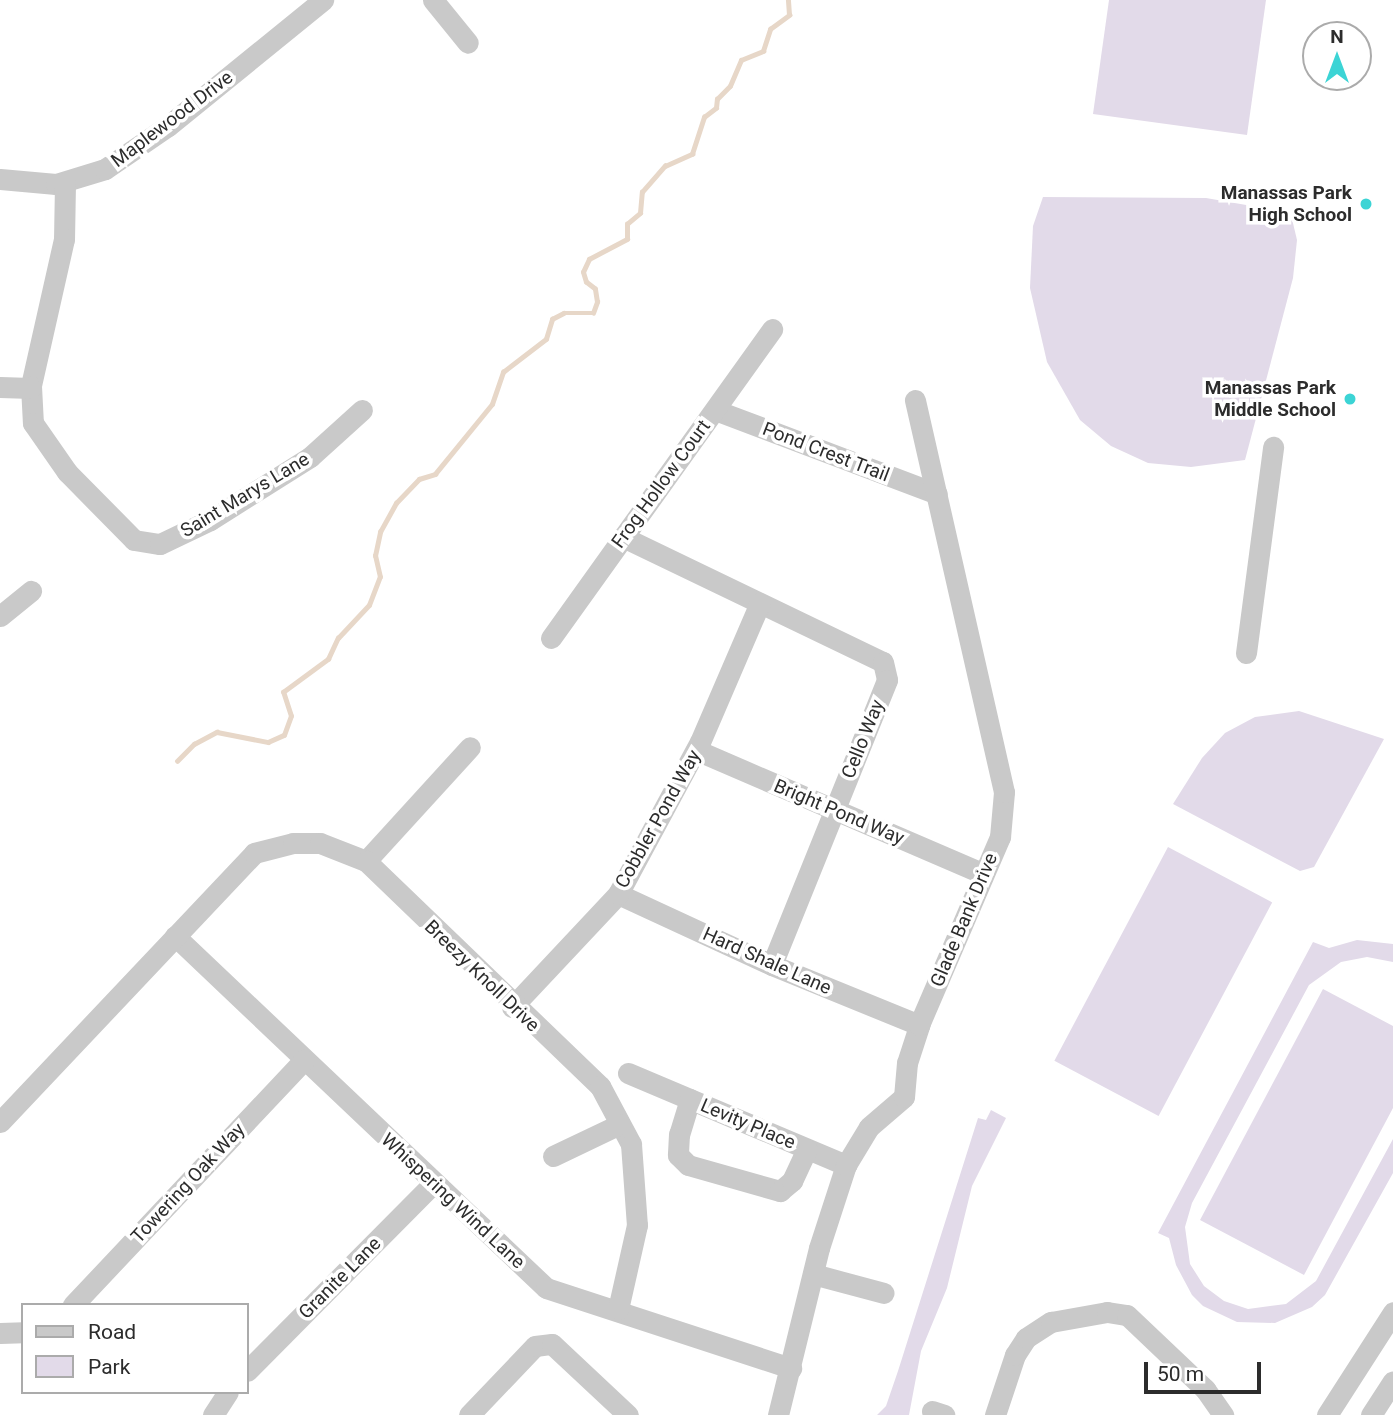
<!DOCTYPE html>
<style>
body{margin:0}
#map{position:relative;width:1393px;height:1415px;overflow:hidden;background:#fff;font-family:Roboto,sans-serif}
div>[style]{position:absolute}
.green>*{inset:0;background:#e2dae9;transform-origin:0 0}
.stream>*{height:4.5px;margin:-2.25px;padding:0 2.25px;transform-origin:2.25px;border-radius:2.25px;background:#e7d7c8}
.minor>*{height:21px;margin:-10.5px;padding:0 10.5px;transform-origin:10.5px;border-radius:10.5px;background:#c9c9c9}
.dots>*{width:19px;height:19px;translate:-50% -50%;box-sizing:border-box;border:4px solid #fff;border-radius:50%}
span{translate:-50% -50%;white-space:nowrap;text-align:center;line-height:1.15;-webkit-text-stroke:7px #fff;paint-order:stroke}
.street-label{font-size:19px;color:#2c2c2c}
.poi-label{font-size:19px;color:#2c2c2c;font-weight:700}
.right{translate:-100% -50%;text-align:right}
.legend{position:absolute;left:21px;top:1303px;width:228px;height:91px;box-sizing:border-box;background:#fff;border:2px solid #ababab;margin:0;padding:9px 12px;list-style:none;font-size:21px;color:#2c2c2c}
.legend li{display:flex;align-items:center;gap:14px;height:35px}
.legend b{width:35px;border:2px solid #ababab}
.north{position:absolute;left:1302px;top:21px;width:70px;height:70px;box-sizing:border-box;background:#fff;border:2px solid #ababab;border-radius:50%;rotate:0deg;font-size:19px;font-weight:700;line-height:28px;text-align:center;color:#2c2c2c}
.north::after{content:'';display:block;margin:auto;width:24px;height:32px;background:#3cd4d5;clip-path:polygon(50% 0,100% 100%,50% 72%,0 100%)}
.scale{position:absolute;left:1144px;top:1362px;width:117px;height:32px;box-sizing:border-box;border:4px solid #2c2c2c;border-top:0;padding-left:9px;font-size:21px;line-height:24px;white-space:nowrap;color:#2c2c2c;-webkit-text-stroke:5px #fff;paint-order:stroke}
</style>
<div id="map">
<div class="green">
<div style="clip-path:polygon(1109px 0,1266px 0,1247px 135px,1093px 114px)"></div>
<div style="clip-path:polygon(1043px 197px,1206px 198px,1281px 211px,1292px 219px,1297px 240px,1293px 278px,1245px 460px,1191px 467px,1148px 463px,1111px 446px,1080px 420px,1047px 362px,1030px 288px,1033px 226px)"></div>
<div style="clip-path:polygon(1299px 711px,1384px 739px,1314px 867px,1300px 871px,1173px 804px,1202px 758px,1225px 733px,1255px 717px)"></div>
<div style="left:1168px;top:847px;width:118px;height:242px;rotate:28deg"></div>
<div style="clip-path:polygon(1357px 940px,1393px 944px,1393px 962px,1367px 957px,1341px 962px,1309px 985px,1192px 1203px,1185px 1227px,1190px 1264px,1204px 1286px,1224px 1301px,1248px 1309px,1286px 1304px,1316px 1281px,1393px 1139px,1393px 1173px,1325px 1295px,1312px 1307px,1275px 1323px,1237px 1322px,1203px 1306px,1192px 1295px,1176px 1265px,1169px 1238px,1158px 1233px,1313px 942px,1329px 948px)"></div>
<div style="clip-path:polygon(1323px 989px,1393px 1026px,1393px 1108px,1304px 1275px,1200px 1220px)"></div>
<div style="clip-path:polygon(991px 1110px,1006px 1118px,972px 1186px,947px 1288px,921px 1351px,909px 1415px,877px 1415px,886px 1406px,898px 1371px,978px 1118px,986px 1120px)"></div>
</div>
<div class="stream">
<div style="left:177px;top:761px;width:24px;rotate:-45deg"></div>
<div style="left:194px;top:744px;width:26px;rotate:-28deg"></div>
<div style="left:217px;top:732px;width:52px;rotate:11.1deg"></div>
<div style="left:268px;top:742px;width:17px;rotate:-24deg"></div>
<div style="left:284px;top:735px;width:20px;rotate:-70deg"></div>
<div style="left:291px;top:716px;width:25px;rotate:-108deg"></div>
<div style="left:283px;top:692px;width:56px;rotate:-36.3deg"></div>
<div style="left:328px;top:659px;width:23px;rotate:-65deg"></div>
<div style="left:338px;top:638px;width:45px;rotate:-46.8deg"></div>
<div style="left:369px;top:605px;width:30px;rotate:-69deg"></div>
<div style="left:380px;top:577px;width:22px;rotate:-103deg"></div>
<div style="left:375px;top:556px;width:25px;rotate:-78deg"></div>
<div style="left:380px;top:532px;width:33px;rotate:-61deg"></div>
<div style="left:396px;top:503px;width:33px;rotate:-46deg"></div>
<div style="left:419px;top:479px;width:17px;rotate:-17deg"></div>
<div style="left:435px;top:474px;width:90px;rotate:-50.8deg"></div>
<div style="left:492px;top:404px;width:34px;rotate:-71deg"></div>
<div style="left:503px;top:372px;width:54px;rotate:-37.5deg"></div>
<div style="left:546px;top:339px;width:21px;rotate:-73deg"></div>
<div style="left:552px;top:319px;width:13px;rotate:-27deg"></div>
<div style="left:564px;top:313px;width:29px"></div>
<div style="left:593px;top:313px;width:12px;rotate:-70deg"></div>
<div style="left:597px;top:302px;width:13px;rotate:-99deg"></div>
<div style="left:595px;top:289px;width:11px;rotate:-142deg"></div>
<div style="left:586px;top:282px;width:10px;rotate:-107deg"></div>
<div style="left:583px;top:272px;width:14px;rotate:-65deg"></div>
<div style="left:589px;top:259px;width:43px;rotate:-27.8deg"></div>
<div style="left:627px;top:239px;width:15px;rotate:-90deg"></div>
<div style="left:627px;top:224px;width:17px;rotate:-40deg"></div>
<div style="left:640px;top:213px;width:21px;rotate:-85deg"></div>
<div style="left:642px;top:192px;width:35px;rotate:-49deg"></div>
<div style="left:665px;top:166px;width:30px;rotate:-24deg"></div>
<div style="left:692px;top:154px;width:39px;rotate:-72deg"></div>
<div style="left:704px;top:117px;width:15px;rotate:-37deg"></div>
<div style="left:716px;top:108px;width:9px;rotate:-84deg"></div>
<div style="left:717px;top:99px;width:18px;rotate:-45deg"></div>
<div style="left:730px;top:86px;width:28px;rotate:-67deg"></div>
<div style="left:741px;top:60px;width:24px;rotate:-22deg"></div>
<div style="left:763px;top:51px;width:23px;rotate:-72deg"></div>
<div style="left:770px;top:29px;width:24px;rotate:-36deg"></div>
<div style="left:789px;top:15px;width:15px;rotate:-94deg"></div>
</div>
<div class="minor">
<div style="left:433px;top:0;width:55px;rotate:50.9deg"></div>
<div style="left:0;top:179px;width:56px;rotate:5.1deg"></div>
<div style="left:56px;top:184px;width:51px;rotate:-17deg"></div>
<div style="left:105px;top:169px;width:76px;rotate:-34.3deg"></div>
<div style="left:168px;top:126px;width:200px;rotate:-39.1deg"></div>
<div style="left:65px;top:183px;width:56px;rotate:91deg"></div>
<div style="left:64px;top:239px;width:151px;rotate:102.7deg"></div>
<div style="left:31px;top:386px;width:37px;rotate:87deg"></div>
<div style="left:33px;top:423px;width:60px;rotate:55.2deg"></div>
<div style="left:67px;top:472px;width:95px;rotate:45.4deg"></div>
<div style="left:134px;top:540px;width:26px;rotate:9deg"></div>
<div style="left:160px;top:544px;width:55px;rotate:-25.6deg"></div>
<div style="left:210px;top:520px;width:118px;rotate:-32.2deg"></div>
<div style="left:310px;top:457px;width:70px;rotate:-42.1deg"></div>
<div style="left:0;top:387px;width:31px;rotate:2deg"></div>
<div style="left:715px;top:410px;width:237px;rotate:20.7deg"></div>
<div style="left:623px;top:537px;width:288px;rotate:25.7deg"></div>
<div style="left:883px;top:662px;width:18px;rotate:77deg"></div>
<div style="left:887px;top:680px;width:307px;rotate:112deg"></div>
<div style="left:0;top:616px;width:40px;rotate:-39deg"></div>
<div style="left:551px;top:638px;width:380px;rotate:-54.4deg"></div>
<div style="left:1246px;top:653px;width:208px;rotate:-82.5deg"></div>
<div style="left:696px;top:750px;width:311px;rotate:23.3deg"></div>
<div style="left:366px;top:861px;width:154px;rotate:-47.6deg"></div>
<div style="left:618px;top:894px;width:170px;rotate:24.8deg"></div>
<div style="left:772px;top:965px;width:159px;rotate:22.2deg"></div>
<div style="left:175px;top:936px;width:511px;rotate:43.49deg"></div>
<div style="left:546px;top:1288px;width:258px;rotate:18.1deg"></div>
<div style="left:512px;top:1007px;width:155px;rotate:-46.8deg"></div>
<div style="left:618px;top:894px;width:173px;rotate:-61.7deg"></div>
<div style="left:700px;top:742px;width:151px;rotate:-66.7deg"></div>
<div style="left:628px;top:1073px;width:237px;rotate:22.9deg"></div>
<div style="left:690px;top:1099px;width:37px;rotate:107deg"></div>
<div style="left:679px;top:1134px;width:21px;rotate:93deg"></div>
<div style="left:678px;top:1155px;width:14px;rotate:45deg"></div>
<div style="left:688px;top:1165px;width:96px;rotate:15.8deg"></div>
<div style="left:780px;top:1191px;width:16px;rotate:-40deg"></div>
<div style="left:792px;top:1181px;width:35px;rotate:-65deg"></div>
<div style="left:0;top:1122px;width:370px;rotate:-46.6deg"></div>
<div style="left:254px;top:853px;width:40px;rotate:-14.4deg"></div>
<div style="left:293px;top:843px;width:27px"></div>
<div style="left:320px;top:843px;width:49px;rotate:21.4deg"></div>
<div style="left:366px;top:861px;width:325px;rotate:43.9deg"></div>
<div style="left:600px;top:1086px;width:66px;rotate:61.9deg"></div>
<div style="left:631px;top:1144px;width:81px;rotate:85.8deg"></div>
<div style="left:637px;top:1225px;width:86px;rotate:102.7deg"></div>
<div style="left:553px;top:1156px;width:74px;rotate:-25.5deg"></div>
<div style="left:813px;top:1274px;width:73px;rotate:15deg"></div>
<div style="left:73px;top:1305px;width:337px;rotate:-46.7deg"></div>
<div style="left:0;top:1333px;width:23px;rotate:-2deg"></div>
<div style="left:247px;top:1371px;width:264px;rotate:-45.2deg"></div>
<div style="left:932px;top:1411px;width:13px;rotate:18deg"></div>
<div style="left:213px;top:1415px;width:27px;rotate:-57deg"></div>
<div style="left:469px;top:1415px;width:95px;rotate:-46.3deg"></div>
<div style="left:535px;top:1346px;width:17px;rotate:-7deg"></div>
<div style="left:552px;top:1344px;width:104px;rotate:43.1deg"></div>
<div style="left:778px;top:1415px;width:172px;rotate:-76.2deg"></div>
<div style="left:819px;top:1248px;width:87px;rotate:-72deg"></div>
<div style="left:846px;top:1165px;width:44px;rotate:-58.8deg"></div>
<div style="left:869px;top:1127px;width:46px;rotate:-40.6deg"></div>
<div style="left:904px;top:1097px;width:34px;rotate:-85deg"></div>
<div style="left:907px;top:1063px;width:40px;rotate:-72deg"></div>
<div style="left:919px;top:1025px;width:205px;rotate:-66.7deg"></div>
<div style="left:1000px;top:837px;width:45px;rotate:-84.9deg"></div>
<div style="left:1004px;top:792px;width:402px;rotate:-102.8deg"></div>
<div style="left:995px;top:1415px;width:63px;rotate:-71.6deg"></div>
<div style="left:1015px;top:1355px;width:20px;rotate:-57deg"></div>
<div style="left:1026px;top:1338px;width:30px;rotate:-33deg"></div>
<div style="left:1051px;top:1322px;width:57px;rotate:-10.1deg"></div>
<div style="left:1107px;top:1312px;width:20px;rotate:9deg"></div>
<div style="left:1127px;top:1315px;width:108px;rotate:43.5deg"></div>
<div style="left:1205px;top:1389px;width:32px;rotate:55deg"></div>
<div style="left:1327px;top:1415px;width:122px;rotate:-57.3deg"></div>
<div style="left:1371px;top:1415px;width:40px;rotate:-57.1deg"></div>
</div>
<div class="dots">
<div style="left:1366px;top:204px;background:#3cd4d5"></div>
<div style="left:1350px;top:399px;background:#3cd4d5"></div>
</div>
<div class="street-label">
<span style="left:172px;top:119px;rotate:-37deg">Maplewood Drive</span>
<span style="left:826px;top:452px;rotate:21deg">Pond Crest Trail</span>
<span style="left:661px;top:484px;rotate:-54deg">Frog Hollow Court</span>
<span style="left:245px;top:495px;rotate:-31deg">Saint Marys Lane</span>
<span style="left:863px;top:739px;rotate:-68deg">Cello Way</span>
<span style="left:839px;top:812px;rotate:23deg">Bright Pond Way</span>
<span style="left:658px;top:819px;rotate:-61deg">Cobbler Pond Way</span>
<span style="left:964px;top:920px;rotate:-67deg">Glade Bank Drive</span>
<span style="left:767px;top:961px;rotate:24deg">Hard Shale Lane</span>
<span style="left:482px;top:976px;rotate:44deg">Breezy Knoll Drive</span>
<span style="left:748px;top:1124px;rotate:23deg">Levity Place</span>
<span style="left:188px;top:1183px;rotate:-47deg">Towering Oak Way</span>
<span style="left:453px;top:1201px;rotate:43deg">Whispering Wind Lane</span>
<span style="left:340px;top:1278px;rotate:-45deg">Granite Lane</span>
</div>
<div class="poi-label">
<span class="right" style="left:1352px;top:204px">Manassas Park<br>High School</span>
<span class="right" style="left:1336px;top:399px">Manassas Park<br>Middle School</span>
</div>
<ul class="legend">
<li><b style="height:9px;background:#c9c9c9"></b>Road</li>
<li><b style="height:19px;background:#e2dae9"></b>Park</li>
</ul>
<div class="north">N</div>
<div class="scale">50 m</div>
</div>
